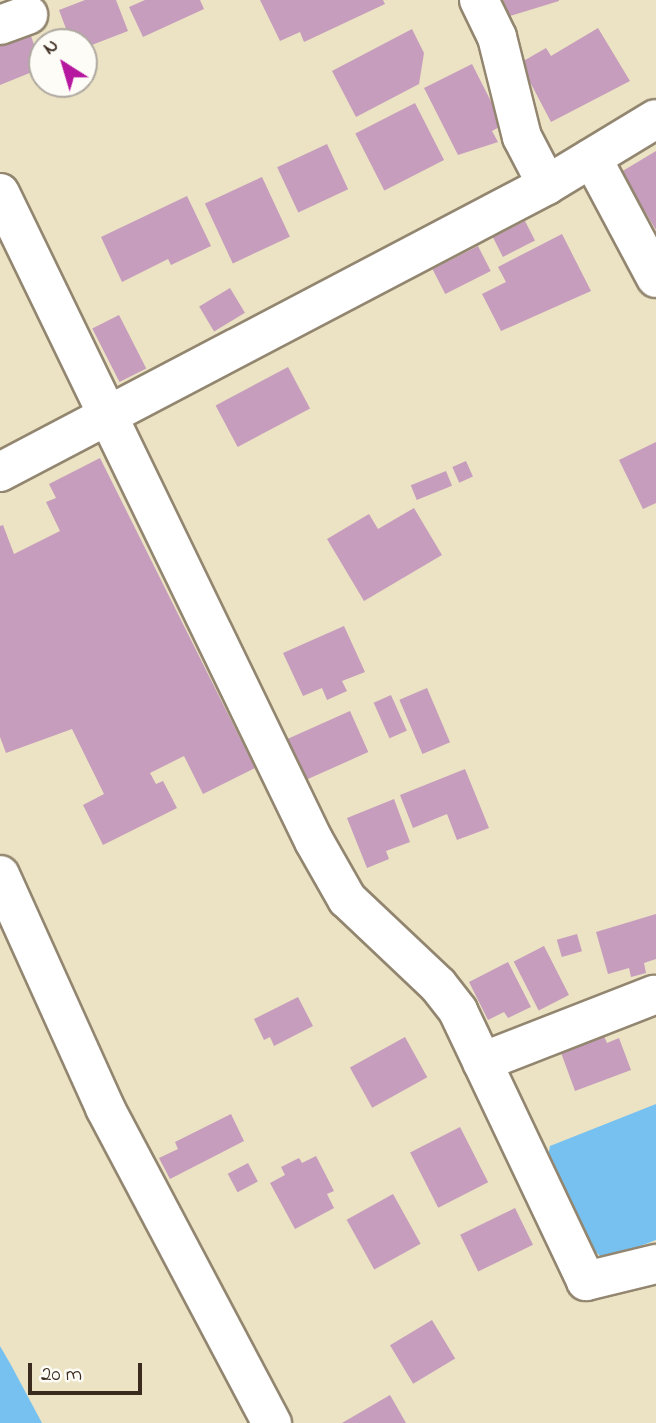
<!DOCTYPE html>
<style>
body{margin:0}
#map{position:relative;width:656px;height:1423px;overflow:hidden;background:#ebe3c3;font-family:"Indie Flower",sans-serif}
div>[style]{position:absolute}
.water>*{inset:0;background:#77c1f0}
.building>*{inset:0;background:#c69dbd;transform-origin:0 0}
.roads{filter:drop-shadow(2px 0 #938670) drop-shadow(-2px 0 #938670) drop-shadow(0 2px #938670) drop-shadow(0 -2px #938670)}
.minor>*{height:38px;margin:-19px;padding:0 19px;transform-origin:19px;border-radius:19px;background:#fff}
span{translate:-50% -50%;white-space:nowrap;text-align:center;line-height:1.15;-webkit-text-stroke:6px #fdfcf7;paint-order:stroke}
.north{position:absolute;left:28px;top:28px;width:70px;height:70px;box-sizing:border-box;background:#fdfcf7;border:2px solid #afa8a0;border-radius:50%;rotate:323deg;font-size:19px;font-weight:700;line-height:28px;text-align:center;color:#3b2a1e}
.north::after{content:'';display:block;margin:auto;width:24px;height:32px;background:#b5179e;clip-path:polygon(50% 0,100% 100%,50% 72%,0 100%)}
.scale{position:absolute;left:28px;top:1363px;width:114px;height:32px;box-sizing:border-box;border:4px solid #3b2a1e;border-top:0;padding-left:9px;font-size:21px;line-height:24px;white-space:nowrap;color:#3b2a1e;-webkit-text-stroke:5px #fdfcf7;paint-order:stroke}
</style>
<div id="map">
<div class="water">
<div style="clip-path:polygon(656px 1104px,656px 1240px,604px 1260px,589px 1245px,547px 1161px,550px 1146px)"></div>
<div style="clip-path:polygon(0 1346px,11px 1365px,42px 1423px,0 1423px)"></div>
</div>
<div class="building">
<div style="clip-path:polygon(85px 0,116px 0,128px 31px,84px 48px,84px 42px,71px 42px,59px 10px)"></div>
<div style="clip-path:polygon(145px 0,200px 0,204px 9px,143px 37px,129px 7px)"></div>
<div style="clip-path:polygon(260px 0,383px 0,385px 4px,304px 42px,300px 32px,280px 41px)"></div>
<div style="clip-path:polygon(503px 0,559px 0,559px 1px,510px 16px)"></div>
<div style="clip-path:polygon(598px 28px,630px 81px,551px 122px,520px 63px,546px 48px,551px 56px)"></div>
<div style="clip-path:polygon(412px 29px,424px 53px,419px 84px,356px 117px,332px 71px)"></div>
<div style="clip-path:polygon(30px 33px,42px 68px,0 85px,0 46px)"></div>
<div style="clip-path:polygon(472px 64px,503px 125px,492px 131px,498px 142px,458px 155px,424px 88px)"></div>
<div style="left:415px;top:103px;width:64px;height:67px;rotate:63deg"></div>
<div style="left:327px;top:144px;width:50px;height:55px;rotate:65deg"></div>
<div style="clip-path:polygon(656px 151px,656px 230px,621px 172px)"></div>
<div style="left:262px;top:177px;width:66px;height:63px;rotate:65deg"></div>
<div style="clip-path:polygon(187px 196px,211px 246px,171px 265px,168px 259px,122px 282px,101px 237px)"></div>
<div style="left:525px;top:221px;width:22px;height:36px;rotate:63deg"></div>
<div style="clip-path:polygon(562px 234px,591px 291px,501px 331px,482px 294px,506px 282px,498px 267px)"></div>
<div style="left:478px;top:246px;width:28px;height:51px;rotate:63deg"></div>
<div style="left:230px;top:288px;width:29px;height:36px;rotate:59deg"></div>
<div style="left:119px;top:315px;width:60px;height:30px;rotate:63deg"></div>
<div style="left:288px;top:367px;width:47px;height:82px;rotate:62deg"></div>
<div style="clip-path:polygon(656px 442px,656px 503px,643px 509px,619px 460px)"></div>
<div style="clip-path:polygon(100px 458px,255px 768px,203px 794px,184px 756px,150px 773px,156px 784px,163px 781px,177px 808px,103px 845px,83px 805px,104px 794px,72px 729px,6px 753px,0 737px,0 526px,3px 525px,14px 554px,60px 531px,46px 502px,56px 498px,49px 484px)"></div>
<div style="left:466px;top:461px;width:17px;height:15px;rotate:66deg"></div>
<div style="left:446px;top:471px;width:16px;height:38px;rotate:68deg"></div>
<div style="clip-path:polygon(414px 508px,442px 555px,364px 601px,327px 539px,369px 514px,378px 529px)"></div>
<div style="clip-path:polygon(344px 626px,365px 672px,342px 681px,347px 691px,327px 700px,322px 688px,303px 696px,283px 653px)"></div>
<div style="left:427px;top:688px;width:59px;height:30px;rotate:67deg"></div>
<div style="left:391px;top:695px;width:39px;height:19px;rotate:66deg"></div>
<div style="left:350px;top:711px;width:45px;height:71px;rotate:66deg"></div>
<div style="clip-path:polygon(465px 769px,489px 828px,457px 840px,447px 814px,413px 828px,400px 795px)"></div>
<div style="clip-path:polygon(394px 799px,410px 842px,386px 851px,389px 859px,367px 868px,347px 818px)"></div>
<div style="clip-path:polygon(656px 914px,656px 959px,644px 963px,646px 973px,631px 977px,629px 968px,608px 974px,596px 932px)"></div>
<div style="left:577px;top:934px;width:18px;height:21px;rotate:74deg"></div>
<div style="left:544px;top:946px;width:55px;height:34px;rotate:63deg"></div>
<div style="clip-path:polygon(508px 962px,531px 1007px,508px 1018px,504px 1012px,488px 1020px,469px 982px)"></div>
<div style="clip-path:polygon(298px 997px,313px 1026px,274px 1046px,270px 1037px,264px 1040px,254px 1019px)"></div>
<div style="clip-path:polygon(603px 1034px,607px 1043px,619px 1038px,631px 1070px,575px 1091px,560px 1050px)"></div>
<div style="left:405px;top:1037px;width:46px;height:63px;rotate:61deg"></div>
<div style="clip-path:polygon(231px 1114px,244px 1141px,170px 1179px,159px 1158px,178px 1149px,175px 1142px)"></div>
<div style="left:460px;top:1127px;width:62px;height:56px;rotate:63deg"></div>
<div style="clip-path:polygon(316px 1156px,334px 1191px,327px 1194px,334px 1208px,295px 1229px,270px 1183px,285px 1175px,281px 1167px,299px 1158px,302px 1163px)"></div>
<div style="left:248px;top:1163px;width:21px;height:23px;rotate:62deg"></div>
<div style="left:393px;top:1194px;width:57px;height:53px;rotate:61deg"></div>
<div style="left:515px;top:1208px;width:41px;height:61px;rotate:64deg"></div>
<div style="left:432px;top:1320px;width:45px;height:49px;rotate:59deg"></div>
<div style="clip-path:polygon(390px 1395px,406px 1423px,342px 1423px)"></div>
</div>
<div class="roads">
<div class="minor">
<div style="left:479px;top:0;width:41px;rotate:64.1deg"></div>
<div style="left:497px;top:37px;width:103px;rotate:76deg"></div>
<div style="left:522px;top:137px;width:54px;rotate:62.5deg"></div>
<div style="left:0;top:25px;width:30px;rotate:-20deg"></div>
<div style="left:592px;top:158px;width:136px;rotate:61.9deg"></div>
<div style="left:0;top:193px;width:720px;rotate:64.15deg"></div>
<div style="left:314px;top:841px;width:67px;rotate:60.4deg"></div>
<div style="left:347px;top:899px;width:125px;rotate:43.4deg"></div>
<div style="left:438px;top:985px;width:33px;rotate:52deg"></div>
<div style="left:458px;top:1011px;width:299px;rotate:64.6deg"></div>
<div style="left:586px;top:1281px;width:72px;rotate:-13.7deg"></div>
<div style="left:0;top:472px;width:618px;rotate:-27.69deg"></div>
<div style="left:547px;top:185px;width:127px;rotate:-31.2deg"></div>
<div style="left:0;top:875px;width:256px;rotate:65.7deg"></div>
<div style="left:105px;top:1108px;width:357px;rotate:62.1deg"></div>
<div style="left:482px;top:1062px;width:185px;rotate:-21.3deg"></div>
</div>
</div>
<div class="north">N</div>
<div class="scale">20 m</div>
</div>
